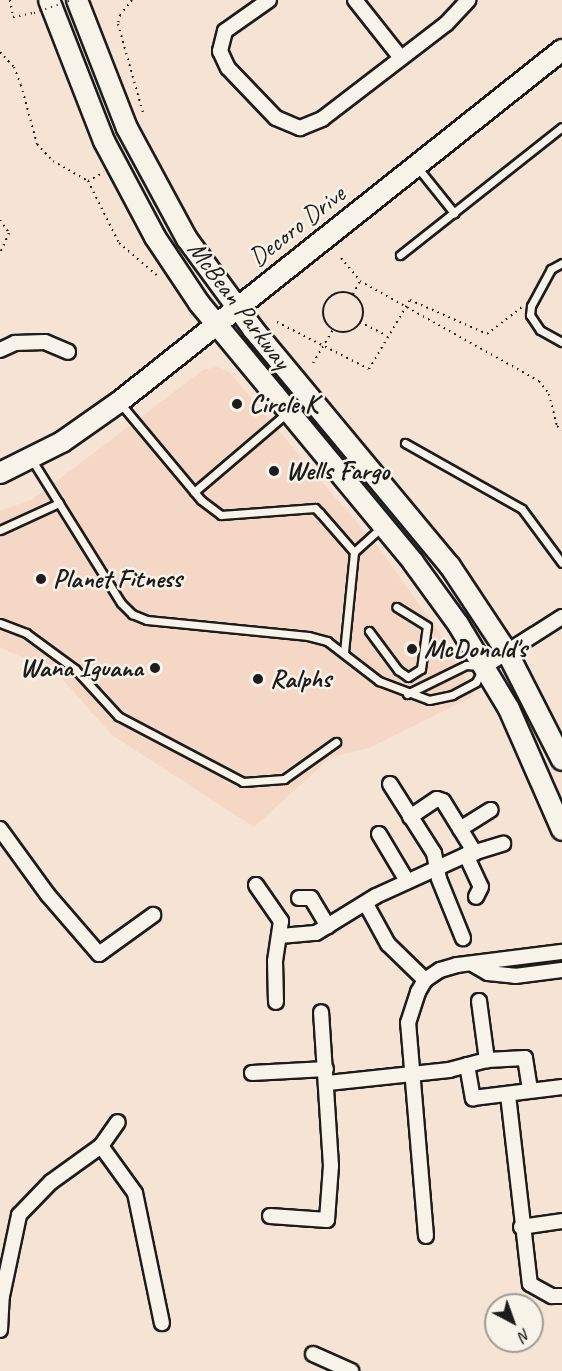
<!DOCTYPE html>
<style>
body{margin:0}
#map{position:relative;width:562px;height:1371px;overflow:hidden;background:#f5e3d3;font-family:Caveat,sans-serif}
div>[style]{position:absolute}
.built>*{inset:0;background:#f4d8c5}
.path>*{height:2px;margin-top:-1px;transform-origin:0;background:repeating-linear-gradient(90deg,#1c1c1c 0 1.5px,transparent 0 6px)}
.path>.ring{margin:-1px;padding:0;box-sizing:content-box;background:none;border:2px solid #1c1c1c;border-radius:50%}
.roads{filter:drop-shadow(2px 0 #1c1c1c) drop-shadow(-2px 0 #1c1c1c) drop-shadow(0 2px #1c1c1c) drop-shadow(0 -2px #1c1c1c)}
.lane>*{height:7px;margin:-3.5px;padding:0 3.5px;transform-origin:3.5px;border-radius:3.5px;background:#f7f3e8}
.street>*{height:14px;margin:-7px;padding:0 7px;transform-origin:7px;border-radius:7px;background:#f7f3e8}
.secondary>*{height:20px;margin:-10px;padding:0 10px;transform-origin:10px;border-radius:10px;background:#f7f3e8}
.path-bridge>*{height:2px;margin-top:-1px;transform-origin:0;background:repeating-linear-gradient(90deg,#1c1c1c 0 1.5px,transparent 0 6px)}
.dots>*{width:16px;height:16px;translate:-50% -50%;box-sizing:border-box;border:3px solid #f7f3e8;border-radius:50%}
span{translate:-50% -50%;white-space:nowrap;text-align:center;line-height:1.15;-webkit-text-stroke:5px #f7f3e8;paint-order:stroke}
.street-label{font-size:26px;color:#1c1c1c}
.poi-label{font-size:26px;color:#1c1c1c;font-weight:700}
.left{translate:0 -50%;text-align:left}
.right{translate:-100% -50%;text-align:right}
.north{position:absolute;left:484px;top:1293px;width:60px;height:60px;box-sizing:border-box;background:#f7f3e8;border:2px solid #9f9d96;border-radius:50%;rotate:139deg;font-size:16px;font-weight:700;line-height:24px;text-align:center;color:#1c1c1c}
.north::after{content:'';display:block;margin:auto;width:21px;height:27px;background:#1c1c1c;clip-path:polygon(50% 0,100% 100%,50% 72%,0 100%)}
</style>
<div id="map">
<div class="built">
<div style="clip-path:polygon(217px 367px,229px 372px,382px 552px,452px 651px,474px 696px,369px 748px,331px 757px,254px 827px,112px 735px,58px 674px,0 647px,0 511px,33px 499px,203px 370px)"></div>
</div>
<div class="path">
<div style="left:10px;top:0;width:17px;rotate:80deg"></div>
<div style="left:13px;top:17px;width:21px;rotate:-11deg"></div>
<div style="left:132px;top:0;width:19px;rotate:129deg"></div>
<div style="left:120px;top:15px;width:9px;rotate:103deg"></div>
<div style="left:118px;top:24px;width:92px;rotate:74.3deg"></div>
<div style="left:0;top:52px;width:21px;rotate:47deg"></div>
<div style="left:14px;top:67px;width:19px;rotate:69deg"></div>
<div style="left:21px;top:85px;width:61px;rotate:74.8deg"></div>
<div style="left:37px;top:144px;width:23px;rotate:47deg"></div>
<div style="left:53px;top:161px;width:40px;rotate:29.7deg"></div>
<div style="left:88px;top:181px;width:69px;rotate:63.4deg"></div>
<div style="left:119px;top:243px;width:52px;rotate:40.4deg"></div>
<div style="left:88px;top:181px;width:18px;rotate:-29deg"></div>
<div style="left:0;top:220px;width:16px;rotate:55deg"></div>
<div style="left:9px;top:233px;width:22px;rotate:114deg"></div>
<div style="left:341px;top:258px;width:30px;rotate:50deg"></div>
<div style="left:360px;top:281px;width:205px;rotate:29.2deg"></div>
<div style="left:539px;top:381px;width:16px;rotate:52deg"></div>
<div style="left:549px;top:394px;width:33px;rotate:76deg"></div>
<div style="left:557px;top:426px;width:6px;rotate:39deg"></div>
<div class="ring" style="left:323px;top:292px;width:38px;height:38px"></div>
<div style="left:353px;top:294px;width:15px;rotate:-62deg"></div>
<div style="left:277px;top:322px;width:103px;rotate:27.1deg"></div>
<div style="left:369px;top:369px;width:80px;rotate:-59.3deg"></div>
<div style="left:410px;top:300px;width:84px;rotate:23.8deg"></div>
<div style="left:487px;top:334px;width:44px;rotate:-37.6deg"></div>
<div style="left:360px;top:322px;width:30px;rotate:27deg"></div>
<div style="left:313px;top:363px;width:39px;rotate:-59deg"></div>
</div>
<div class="roads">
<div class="lane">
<div style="left:418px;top:168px;width:58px;rotate:51.3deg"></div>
<div style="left:400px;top:255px;width:206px;rotate:-38.3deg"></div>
<div style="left:562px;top:263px;width:13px;rotate:151deg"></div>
<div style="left:551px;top:269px;width:42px;rotate:118.4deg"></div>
<div style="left:531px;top:306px;width:9px;rotate:96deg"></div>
<div style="left:530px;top:315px;width:18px;rotate:56deg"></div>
<div style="left:540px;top:330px;width:25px;rotate:29deg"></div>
<div style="left:120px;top:403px;width:126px;rotate:50.1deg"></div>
<div style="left:201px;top:500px;width:25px;rotate:37deg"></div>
<div style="left:221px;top:515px;width:94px;rotate:-4.3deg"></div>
<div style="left:315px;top:508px;width:7px;rotate:45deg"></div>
<div style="left:320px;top:513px;width:52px;rotate:48.9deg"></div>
<div style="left:354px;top:552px;width:100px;rotate:95.7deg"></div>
<div style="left:405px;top:443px;width:134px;rotate:29.4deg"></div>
<div style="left:522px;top:509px;width:67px;rotate:53.5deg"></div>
<div style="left:32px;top:460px;width:168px;rotate:58.1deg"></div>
<div style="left:121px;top:603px;width:16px;rotate:45deg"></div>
<div style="left:132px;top:614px;width:16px;rotate:22deg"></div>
<div style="left:147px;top:620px;width:162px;rotate:5.7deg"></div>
<div style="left:308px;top:636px;width:20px;rotate:15deg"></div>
<div style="left:327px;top:641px;width:66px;rotate:37.6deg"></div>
<div style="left:379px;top:681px;width:53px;rotate:20.8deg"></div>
<div style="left:429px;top:700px;width:24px;rotate:-12deg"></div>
<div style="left:452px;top:695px;width:27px;rotate:-28deg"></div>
<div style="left:476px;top:682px;width:13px;rotate:-63deg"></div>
<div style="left:194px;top:492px;width:123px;rotate:-40.4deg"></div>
<div style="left:0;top:530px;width:65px;rotate:-24.6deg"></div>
<div style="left:354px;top:552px;width:36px;rotate:-42deg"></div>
<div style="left:0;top:623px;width:28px;rotate:21deg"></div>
<div style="left:26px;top:633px;width:61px;rotate:36.3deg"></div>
<div style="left:75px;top:669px;width:64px;rotate:47.5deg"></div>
<div style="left:118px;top:716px;width:141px;rotate:27.8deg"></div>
<div style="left:243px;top:782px;width:41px;rotate:-4.2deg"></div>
<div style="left:284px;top:779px;width:64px;rotate:-35.4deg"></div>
<div style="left:369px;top:631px;width:49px;rotate:53.4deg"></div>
<div style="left:398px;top:670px;width:12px;rotate:35deg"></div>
<div style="left:408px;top:677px;width:15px;rotate:-32deg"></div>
<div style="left:421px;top:669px;width:43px;rotate:-82.1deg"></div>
<div style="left:427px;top:626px;width:36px;rotate:-148deg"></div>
<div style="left:407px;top:694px;width:66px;rotate:-26.2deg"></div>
<div style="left:466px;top:665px;width:13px;rotate:4deg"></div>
</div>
<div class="street">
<div style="left:269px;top:0;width:54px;rotate:144.8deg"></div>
<div style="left:225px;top:31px;width:21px;rotate:104deg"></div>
<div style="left:220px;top:51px;width:19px;rotate:65deg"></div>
<div style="left:228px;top:68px;width:69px;rotate:46.2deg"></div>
<div style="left:276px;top:118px;width:26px;rotate:23deg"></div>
<div style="left:300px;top:128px;width:24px;rotate:-22deg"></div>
<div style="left:322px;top:119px;width:156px;rotate:-37.5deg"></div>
<div style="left:446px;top:24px;width:33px;rotate:-47deg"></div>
<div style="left:355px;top:0;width:74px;rotate:51.6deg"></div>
<div style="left:0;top:350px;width:17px;rotate:-25deg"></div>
<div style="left:15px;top:343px;width:30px;rotate:-2deg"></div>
<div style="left:45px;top:342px;width:25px;rotate:23deg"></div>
<div style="left:485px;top:666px;width:91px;rotate:-32.5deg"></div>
<div style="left:390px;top:784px;width:82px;rotate:57.5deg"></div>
<div style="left:434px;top:853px;width:26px;rotate:79deg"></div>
<div style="left:439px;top:879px;width:64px;rotate:67.9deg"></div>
<div style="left:410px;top:817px;width:32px;rotate:-34deg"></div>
<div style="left:437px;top:799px;width:6px;rotate:18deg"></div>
<div style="left:443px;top:801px;width:61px;rotate:58.4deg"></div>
<div style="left:0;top:829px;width:82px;rotate:54deg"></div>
<div style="left:48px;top:895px;width:78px;rotate:49.2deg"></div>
<div style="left:99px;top:954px;width:67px;rotate:-35.8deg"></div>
<div style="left:460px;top:829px;width:36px;rotate:-32deg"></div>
<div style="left:379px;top:834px;width:55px;rotate:59.2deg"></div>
<div style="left:466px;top:855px;width:35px;rotate:65deg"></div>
<div style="left:481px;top:887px;width:11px;rotate:117deg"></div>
<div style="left:256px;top:885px;width:44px;rotate:55.2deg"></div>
<div style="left:281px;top:921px;width:40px;rotate:98.5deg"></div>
<div style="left:275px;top:961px;width:41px;rotate:88.6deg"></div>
<div style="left:299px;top:898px;width:12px"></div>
<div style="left:311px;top:898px;width:33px;rotate:59deg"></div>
<div style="left:366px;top:904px;width:46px;rotate:61.2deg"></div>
<div style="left:388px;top:944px;width:52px;rotate:44.2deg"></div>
<div style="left:280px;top:936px;width:36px;rotate:-5deg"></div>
<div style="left:316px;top:933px;width:70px;rotate:-31.7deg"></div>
<div style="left:376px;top:896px;width:99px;rotate:-24.5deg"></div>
<div style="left:466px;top:855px;width:39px;rotate:-17deg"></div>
<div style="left:474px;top:965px;width:16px;rotate:30deg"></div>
<div style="left:488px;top:973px;width:27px;rotate:6deg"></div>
<div style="left:515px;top:976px;width:47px;rotate:-7.3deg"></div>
<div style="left:479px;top:1001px;width:60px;rotate:82.3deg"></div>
<div style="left:467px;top:1065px;width:34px;rotate:80deg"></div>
<div style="left:473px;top:1098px;width:90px;rotate:-7deg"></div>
<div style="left:252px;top:1073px;width:74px;rotate:-3.1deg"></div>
<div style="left:328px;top:1083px;width:122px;rotate:-6.1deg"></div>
<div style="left:449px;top:1070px;width:39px;rotate:-15deg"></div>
<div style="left:487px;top:1060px;width:38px;rotate:-3deg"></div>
<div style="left:525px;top:1058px;width:31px;rotate:81deg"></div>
<div style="left:508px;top:1095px;width:190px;rotate:83.4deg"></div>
<div style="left:530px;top:1284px;width:25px;rotate:29deg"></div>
<div style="left:552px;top:1296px;width:10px"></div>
<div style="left:101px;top:1146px;width:58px;rotate:54.1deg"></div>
<div style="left:135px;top:1193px;width:133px;rotate:78.3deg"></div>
<div style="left:270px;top:1216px;width:57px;rotate:4deg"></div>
<div style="left:327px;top:1220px;width:54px;rotate:-85.8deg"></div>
<div style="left:331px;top:1166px;width:154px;rotate:-93.7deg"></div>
<div style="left:521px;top:1227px;width:41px;rotate:-8.3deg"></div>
<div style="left:426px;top:1236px;width:214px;rotate:-94.8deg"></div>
<div style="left:408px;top:1023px;width:33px;rotate:-72deg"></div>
<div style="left:418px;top:992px;width:14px;rotate:-60deg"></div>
<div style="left:425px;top:980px;width:18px;rotate:-34deg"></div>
<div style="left:440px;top:970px;width:18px;rotate:-16deg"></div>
<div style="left:457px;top:965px;width:106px;rotate:-7.1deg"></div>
<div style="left:0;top:1330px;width:34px;rotate:-87deg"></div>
<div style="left:2px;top:1296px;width:83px;rotate:-78.1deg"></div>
<div style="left:19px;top:1215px;width:46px;rotate:-45.9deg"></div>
<div style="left:51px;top:1182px;width:62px;rotate:-35.8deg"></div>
<div style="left:101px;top:1146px;width:29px;rotate:-55deg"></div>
<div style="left:313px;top:1354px;width:42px;rotate:24.1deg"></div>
</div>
<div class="secondary">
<div style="left:49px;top:0;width:151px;rotate:68.7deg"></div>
<div style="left:104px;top:141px;width:109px;rotate:62deg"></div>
<div style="left:155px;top:237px;width:79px;rotate:56.3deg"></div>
<div style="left:199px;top:303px;width:336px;rotate:50.4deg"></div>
<div style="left:413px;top:562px;width:77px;rotate:54deg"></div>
<div style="left:458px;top:624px;width:99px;rotate:59deg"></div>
<div style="left:509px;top:709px;width:132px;rotate:66.3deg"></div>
<div style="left:77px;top:0;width:137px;rotate:68.7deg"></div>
<div style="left:127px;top:128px;width:126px;rotate:61.6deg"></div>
<div style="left:187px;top:239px;width:112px;rotate:53.7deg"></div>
<div style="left:253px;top:329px;width:308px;rotate:50.3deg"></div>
<div style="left:450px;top:566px;width:103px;rotate:56.5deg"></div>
<div style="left:507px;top:652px;width:121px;rotate:63deg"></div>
<div style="left:0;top:473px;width:69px;rotate:-26.6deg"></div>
<div style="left:62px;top:442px;width:70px;rotate:-35.1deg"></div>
<div style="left:119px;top:402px;width:566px;rotate:-38.47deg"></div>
</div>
</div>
<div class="path-bridge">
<div style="left:34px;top:13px;width:39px;rotate:-19deg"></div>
</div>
<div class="dots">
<div style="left:237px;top:404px;background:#1c1c1c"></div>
<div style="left:274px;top:471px;background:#1c1c1c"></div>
<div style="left:41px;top:579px;background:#1c1c1c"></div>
<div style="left:412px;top:649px;background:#1c1c1c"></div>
<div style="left:155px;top:668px;background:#1c1c1c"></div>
<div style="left:258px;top:679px;background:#1c1c1c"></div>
</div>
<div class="street-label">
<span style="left:297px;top:226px;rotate:-38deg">Decoro Drive</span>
<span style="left:239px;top:305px;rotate:53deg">McBean Parkway</span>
</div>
<div class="poi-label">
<span class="left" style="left:249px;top:404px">Circle K</span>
<span class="left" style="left:286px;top:471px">Wells Fargo</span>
<span class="left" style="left:53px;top:579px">Planet Fitness</span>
<span class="left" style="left:424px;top:649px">McDonald's</span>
<span class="right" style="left:143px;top:668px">Wana Iguana</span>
<span class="left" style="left:270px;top:679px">Ralphs</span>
</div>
<div class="north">N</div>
</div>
